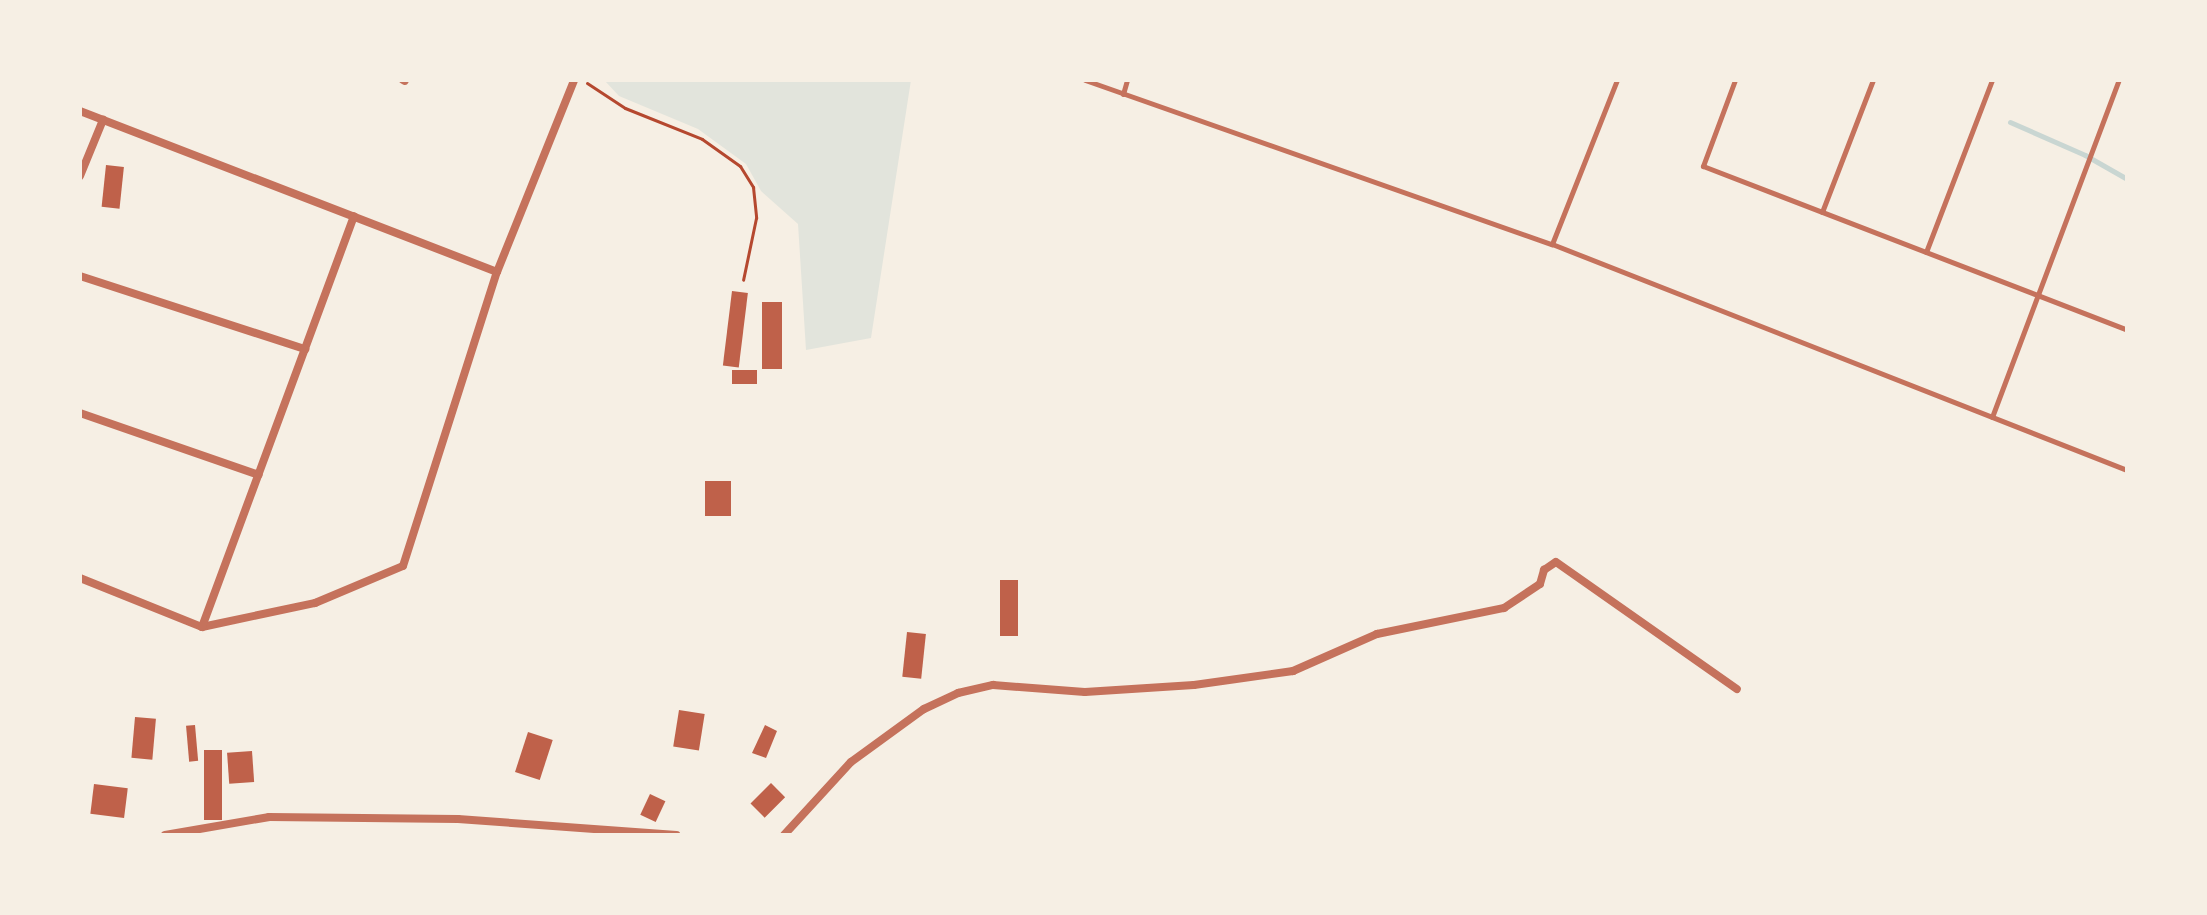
<!DOCTYPE html>
<style>
body{margin:0}
#map{position:relative;width:2207px;height:915px;overflow:hidden;background:#f6efe4;font-family:"PT Serif",serif}
div>[style]{position:absolute}
.green>*{inset:0;background:#e2e4dc}
.stream>*{height:5px;margin:-2.5px;padding:0 2.5px;transform-origin:2.5px;border-radius:2.5px;background:#c9d6d2}
.building>*{inset:0;background:#bf614a;transform-origin:0 0}
.path>*{height:3px;margin:-1.5px;padding:0 1.5px;transform-origin:1.5px;border-radius:1.5px;background:#b5482f}
.service>*{height:5px;margin:-2.5px;padding:0 2.5px;transform-origin:2.5px;border-radius:2.5px;background:#c5725c}
.minor>*{height:8px;margin:-4px;padding:0 4px;transform-origin:4px;border-radius:4px;background:#c5725c}
span{translate:-50% -50%;white-space:nowrap;text-align:center;line-height:1.15;-webkit-text-stroke:8px #f6efe4;paint-order:stroke}
.frame{position:absolute;inset:0;border:82px solid #f6efe4;pointer-events:none}
</style>
<div id="map">
<div class="green">
<div style="clip-path:polygon(911px 80px,871px 338px,806px 350px,798px 224px,761px 191px,746px 164px,698px 129px,619px 96px,605px 81px)"></div>
</div>
<div class="stream">
<div style="left:2010px;top:122px;width:82px;rotate:23.7deg"></div>
<div style="left:2085px;top:155px;width:48px;rotate:29.7deg"></div>
<div style="left:2127px;top:267px;width:6px;rotate:90deg"></div>
</div>
<div class="building">
<div style="left:106px;top:165px;width:18px;height:42px;rotate:6deg"></div>
<div style="left:732px;top:291px;width:16px;height:75px;rotate:7deg"></div>
<div style="left:762px;top:302px;width:20px;height:67px"></div>
<div style="left:732px;top:370px;width:25px;height:14px"></div>
<div style="left:705px;top:481px;width:26px;height:35px"></div>
<div style="left:1000px;top:580px;width:18px;height:56px"></div>
<div style="left:907px;top:632px;width:19px;height:45px;rotate:6deg"></div>
<div style="left:679px;top:710px;width:26px;height:37px;rotate:9deg"></div>
<div style="left:135px;top:717px;width:21px;height:41px;rotate:5deg"></div>
<div style="left:195px;top:725px;width:36px;height:9px;rotate:85deg"></div>
<div style="clip-path:polygon(765px 725px,777px 731px,766px 758px,752px 753px)"></div>
<div style="left:528px;top:732px;width:26px;height:42px;rotate:18deg"></div>
<div style="left:204px;top:750px;width:18px;height:70px"></div>
<div style="left:252px;top:751px;width:31px;height:25px;rotate:86deg"></div>
<div style="left:771px;top:783px;width:20px;height:29px;rotate:45deg"></div>
<div style="left:94px;top:784px;width:34px;height:30px;rotate:7deg"></div>
<div style="left:650px;top:794px;width:17px;height:23px;rotate:25deg"></div>
</div>
<div class="path">
<div style="left:587px;top:83px;width:45px;rotate:33.3deg"></div>
<div style="left:625px;top:108px;width:83px;rotate:21.9deg"></div>
<div style="left:702px;top:139px;width:47px;rotate:35.4deg"></div>
<div style="left:740px;top:166px;width:25px;rotate:58deg"></div>
<div style="left:753px;top:187px;width:31px;rotate:84deg"></div>
<div style="left:756px;top:218px;width:63px;rotate:101.8deg"></div>
</div>
<div class="service">
<div style="left:1085px;top:80px;width:495px;rotate:19.4deg"></div>
<div style="left:1552px;top:244px;width:618px;rotate:21.46deg"></div>
<div style="left:1735px;top:80px;width:92px;rotate:110.4deg"></div>
<div style="left:1703px;top:166px;width:455px;rotate:21.1deg"></div>
<div style="left:1123px;top:94px;width:15px;rotate:-74deg"></div>
<div style="left:1822px;top:212px;width:142px;rotate:-68.9deg"></div>
<div style="left:1552px;top:244px;width:176px;rotate:-68.4deg"></div>
<div style="left:1926px;top:252px;width:184px;rotate:-69deg"></div>
<div style="left:1992px;top:417px;width:360px;rotate:-69.4deg"></div>
</div>
<div class="minor">
<div style="left:403px;top:80px;width:2px;rotate:27deg"></div>
<div style="left:80px;top:111px;width:447px;rotate:21.1deg"></div>
<div style="left:80px;top:176px;width:61px;rotate:-67.7deg"></div>
<div style="left:80px;top:276px;width:237px;rotate:18deg"></div>
<div style="left:80px;top:413px;width:189px;rotate:19.1deg"></div>
<div style="left:80px;top:578px;width:131px;rotate:21.9deg"></div>
<div style="left:202px;top:627px;width:116px;rotate:-12deg"></div>
<div style="left:315px;top:603px;width:95px;rotate:-22.8deg"></div>
<div style="left:403px;top:566px;width:309px;rotate:-72.3deg"></div>
<div style="left:497px;top:272px;width:207px;rotate:-68.1deg"></div>
<div style="left:202px;top:627px;width:438px;rotate:-69.7deg"></div>
<div style="left:165px;top:835px;width:106px;rotate:-9.8deg"></div>
<div style="left:269px;top:817px;width:189px;rotate:0.6deg"></div>
<div style="left:458px;top:819px;width:219px;rotate:4.2deg"></div>
<div style="left:784px;top:835px;width:99px;rotate:-47.5deg"></div>
<div style="left:851px;top:762px;width:90px;rotate:-36deg"></div>
<div style="left:924px;top:709px;width:38px;rotate:-25deg"></div>
<div style="left:958px;top:693px;width:36px;rotate:-13deg"></div>
<div style="left:993px;top:685px;width:92px;rotate:4.4deg"></div>
<div style="left:1085px;top:692px;width:109px;rotate:-3.7deg"></div>
<div style="left:1194px;top:685px;width:100px;rotate:-8deg"></div>
<div style="left:1293px;top:671px;width:92px;rotate:-23.8deg"></div>
<div style="left:1377px;top:634px;width:130px;rotate:-11.6deg"></div>
<div style="left:1504px;top:608px;width:43px;rotate:-33.7deg"></div>
<div style="left:1540px;top:584px;width:15px;rotate:-74deg"></div>
<div style="left:1544px;top:570px;width:14px;rotate:-34deg"></div>
<div style="left:1556px;top:562px;width:221px;rotate:35.1deg"></div>
</div>
<div class="frame"></div>
</div>
